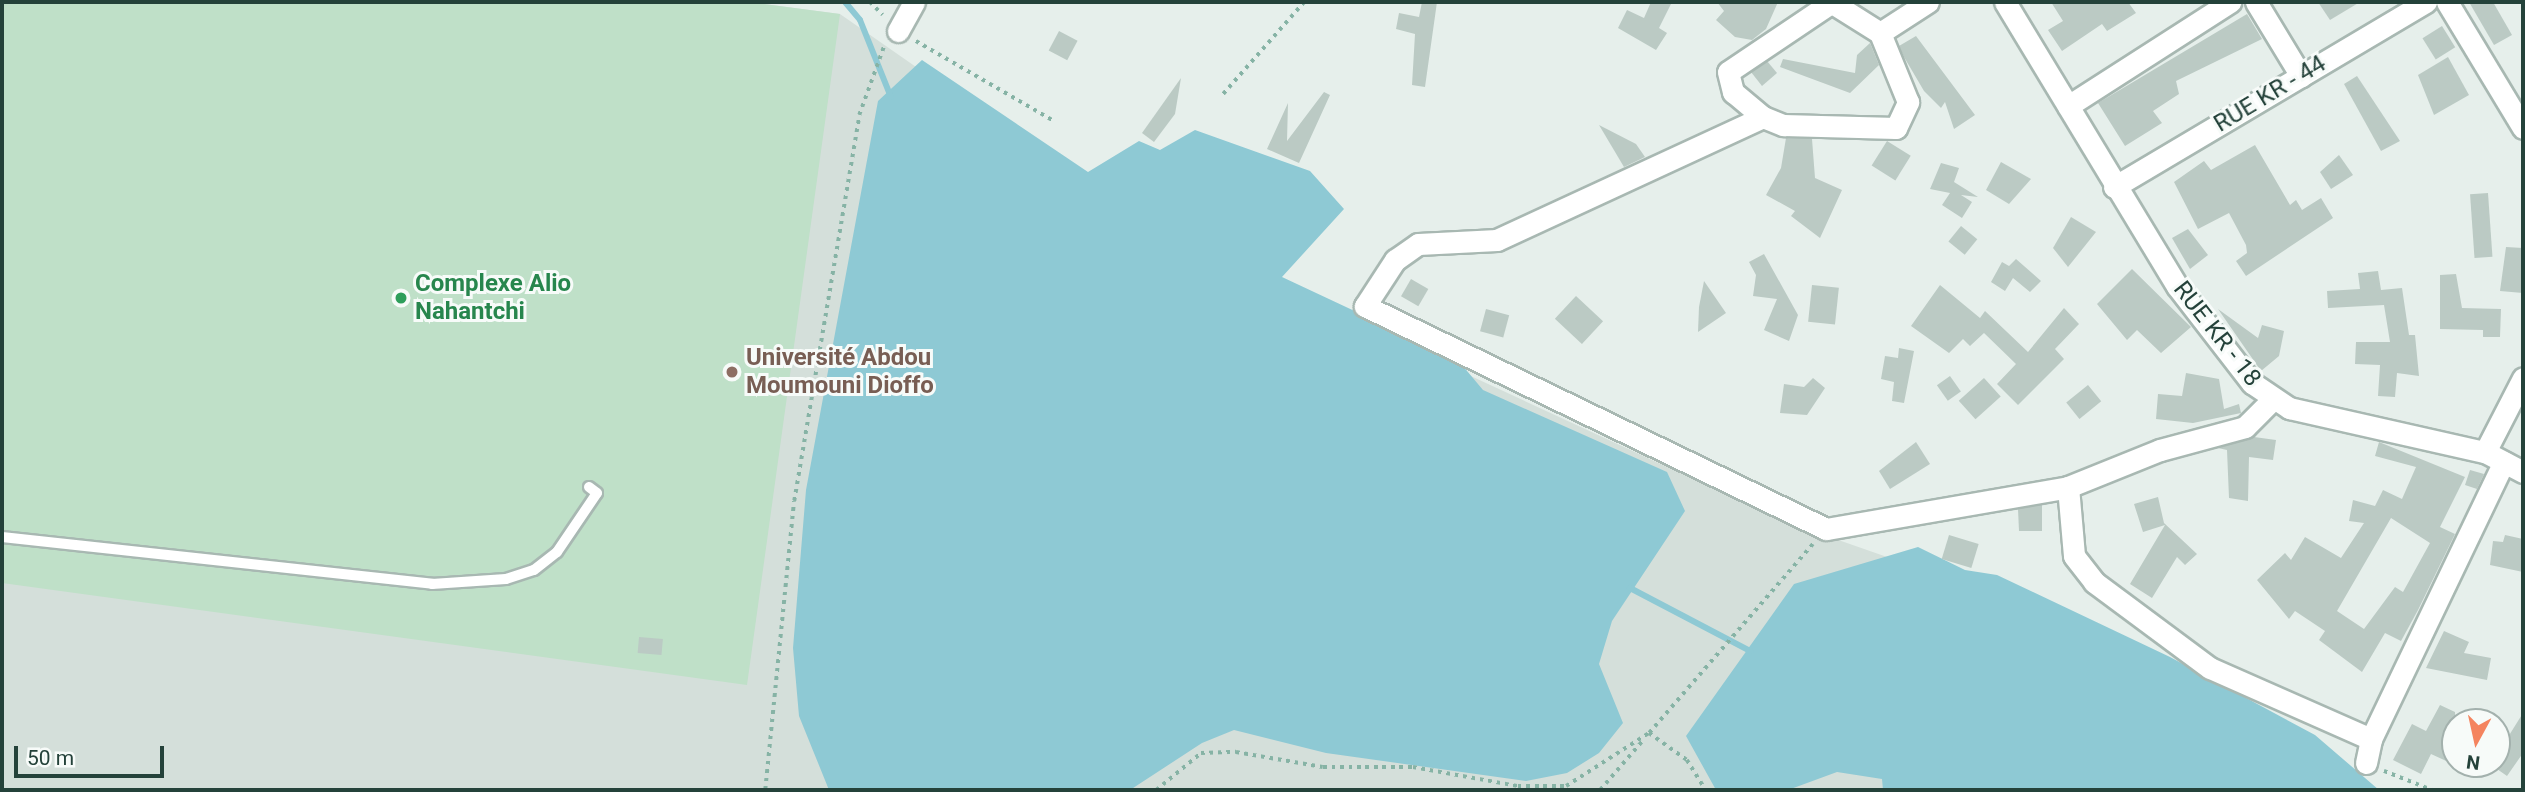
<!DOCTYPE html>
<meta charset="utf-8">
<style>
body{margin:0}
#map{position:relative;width:2525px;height:792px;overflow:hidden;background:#e6efeb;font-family:Roboto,sans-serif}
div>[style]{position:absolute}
.built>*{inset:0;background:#d4dfda}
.green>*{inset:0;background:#bfe0c8}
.water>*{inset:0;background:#8ec9d4}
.stream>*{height:6px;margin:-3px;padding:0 3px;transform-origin:3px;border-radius:3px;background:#8ec9d4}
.building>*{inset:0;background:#bbcac4;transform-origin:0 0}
.path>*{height:3.5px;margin-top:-1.75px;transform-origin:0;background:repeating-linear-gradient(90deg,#86b3a5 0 3.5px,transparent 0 8.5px)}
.roads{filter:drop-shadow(2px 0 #a8b8b2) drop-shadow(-2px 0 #a8b8b2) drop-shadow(0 2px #a8b8b2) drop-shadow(0 -2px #a8b8b2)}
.lane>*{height:10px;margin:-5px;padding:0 5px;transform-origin:5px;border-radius:5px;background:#fff}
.street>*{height:21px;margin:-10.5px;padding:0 10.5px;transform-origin:10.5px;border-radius:10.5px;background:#fff}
.dots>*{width:19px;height:19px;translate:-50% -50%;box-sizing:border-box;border:4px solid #f7fbf9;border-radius:50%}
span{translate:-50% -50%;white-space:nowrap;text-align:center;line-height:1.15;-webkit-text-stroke:6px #f7fbf9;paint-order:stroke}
.street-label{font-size:24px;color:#24423a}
.leisure-label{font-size:24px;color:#27864d;font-weight:700}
.left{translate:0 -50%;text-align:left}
.education-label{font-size:24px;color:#785e54;font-weight:700}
.frame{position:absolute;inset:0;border:4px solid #24423a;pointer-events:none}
.north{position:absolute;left:2441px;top:708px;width:70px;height:70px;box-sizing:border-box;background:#f7fbf9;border:2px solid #a3b1ad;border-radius:50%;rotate:188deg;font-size:19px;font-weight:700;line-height:28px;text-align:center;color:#24423a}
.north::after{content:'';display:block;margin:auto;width:24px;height:32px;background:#f4845f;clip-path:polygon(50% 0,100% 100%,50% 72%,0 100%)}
.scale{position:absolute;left:14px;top:746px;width:150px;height:32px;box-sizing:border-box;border:4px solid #24423a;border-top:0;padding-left:9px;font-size:21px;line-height:24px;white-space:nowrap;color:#24423a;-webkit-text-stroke:5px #f7fbf9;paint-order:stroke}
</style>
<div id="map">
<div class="built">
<div style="clip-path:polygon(2px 2px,749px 2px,840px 14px,1140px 223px,1784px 521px,1950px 579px,2353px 790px,2px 790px)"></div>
</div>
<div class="green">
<div style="clip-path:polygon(2px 2px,749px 2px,840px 14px,747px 685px,2px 583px)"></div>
</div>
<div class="water">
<div style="clip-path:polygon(922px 60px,1088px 172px,1139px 141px,1160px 150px,1195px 130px,1310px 171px,1344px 209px,1282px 277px,1457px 359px,1483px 390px,1667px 472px,1685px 511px,1612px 621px,1599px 664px,1623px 723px,1599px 753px,1567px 773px,1526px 781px,1326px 753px,1234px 730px,1202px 743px,1130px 790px,829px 790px,799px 716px,793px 648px,806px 490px,878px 101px)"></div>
<div style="clip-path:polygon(1918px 547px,1965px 570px,1997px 575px,2170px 657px,2315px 735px,2379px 790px,1883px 790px,1882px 779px,1837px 772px,1788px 790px,1716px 790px,1686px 736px,1794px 584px)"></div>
</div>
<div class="stream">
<div style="left:845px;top:2px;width:23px;rotate:50deg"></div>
<div style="left:860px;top:20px;width:83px;rotate:68.1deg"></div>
<div style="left:1630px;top:588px;width:136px;rotate:27.7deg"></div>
</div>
<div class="building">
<div style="clip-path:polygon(1422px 2px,1437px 2px,1425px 87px,1412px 85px,1415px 34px,1396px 29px,1399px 13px,1419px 17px)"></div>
<div style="clip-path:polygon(1651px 2px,1672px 2px,1659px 28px,1667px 33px,1656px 50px,1618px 28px,1627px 10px,1644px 18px)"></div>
<div style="clip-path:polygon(1717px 2px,1778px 2px,1766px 29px,1752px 40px,1735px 37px,1716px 20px,1724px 11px)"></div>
<div style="clip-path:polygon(2051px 2px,2128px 2px,2136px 13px,2107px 31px,2102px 24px,2062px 51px,2048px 30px,2063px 21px)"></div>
<div style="clip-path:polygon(2318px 2px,2360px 2px,2330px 20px)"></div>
<div style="clip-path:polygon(2469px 2px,2493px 2px,2512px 35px,2494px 45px)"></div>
<div style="clip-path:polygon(2247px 14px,2262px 39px,2176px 81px,2179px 94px,2153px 111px,2162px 123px,2125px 146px,2098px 103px)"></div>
<div style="left:2442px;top:26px;width:25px;height:23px;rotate:58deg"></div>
<div style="left:1059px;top:31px;width:21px;height:22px;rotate:28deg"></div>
<div style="clip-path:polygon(1916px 36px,1975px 115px,1954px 129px,1945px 102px,1941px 108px,1924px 91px,1904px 57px,1899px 46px)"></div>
<div style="clip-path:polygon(1870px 43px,1879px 65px,1850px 93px,1780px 67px,1783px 59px,1855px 73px,1857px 55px)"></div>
<div style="clip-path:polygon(2448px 57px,2469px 95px,2434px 115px,2418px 75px)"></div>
<div style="clip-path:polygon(1767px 61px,1777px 73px,1762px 86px,1751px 72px)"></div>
<div style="clip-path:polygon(2357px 76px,2400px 141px,2381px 151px,2344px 84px)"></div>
<div style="clip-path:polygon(1181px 78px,1175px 114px,1154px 142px,1142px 133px)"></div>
<div style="clip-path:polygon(1324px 92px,1330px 95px,1299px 163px,1267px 149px,1288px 103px,1287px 141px)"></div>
<div style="clip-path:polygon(1599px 125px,1636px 144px,1645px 157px,1624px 167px)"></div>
<div style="clip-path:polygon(1786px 138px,1812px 139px,1815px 178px,1842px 190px,1820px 238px,1791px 216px,1795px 211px,1766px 195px,1781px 168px)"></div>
<div style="left:1887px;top:141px;width:28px;height:29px;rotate:32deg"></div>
<div style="clip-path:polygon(2255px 145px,2290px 205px,2296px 200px,2302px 210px,2321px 198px,2333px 218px,2246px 276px,2236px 261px,2247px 253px,2246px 245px,2229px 213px,2198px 229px,2174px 182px,2204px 161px,2211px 170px)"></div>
<div style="clip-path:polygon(2339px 155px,2353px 175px,2331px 189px,2320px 172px)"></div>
<div style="clip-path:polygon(2001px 162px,2031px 179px,2009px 204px,1986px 190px)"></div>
<div style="clip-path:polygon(1941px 163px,1959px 168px,1954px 182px,1978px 197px,1961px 195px,1972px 202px,1962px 218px,1942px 205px,1950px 193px,1930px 189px)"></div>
<div style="left:2488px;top:193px;width:64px;height:18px;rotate:86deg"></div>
<div style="clip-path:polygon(2071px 217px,2096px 232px,2068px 267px,2053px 248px)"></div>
<div style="left:1961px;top:226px;width:21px;height:20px;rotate:39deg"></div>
<div style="clip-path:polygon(2188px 229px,2208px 255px,2190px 269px,2172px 238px)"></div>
<div style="clip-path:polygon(2506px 247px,2523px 248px,2523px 293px,2500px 291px)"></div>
<div style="clip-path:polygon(1764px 254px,1798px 315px,1789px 341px,1764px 330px,1777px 299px,1753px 296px,1756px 275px,1749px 262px)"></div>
<div style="clip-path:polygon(2016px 259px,2041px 281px,2030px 292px,2013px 278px,2005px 291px,1991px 282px,2002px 262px,2009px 266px)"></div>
<div style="clip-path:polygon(2132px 269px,2191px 327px,2161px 353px,2137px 330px,2127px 340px,2097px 304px)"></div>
<div style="clip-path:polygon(2378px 271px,2381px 290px,2402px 288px,2409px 335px,2415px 335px,2419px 376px,2397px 373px,2395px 397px,2378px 396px,2380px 365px,2355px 364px,2356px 342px,2390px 342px,2384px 305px,2328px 308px,2327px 291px,2360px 289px,2358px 273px)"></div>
<div style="clip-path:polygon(2456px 274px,2462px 308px,2501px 309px,2500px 337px,2483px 337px,2483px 330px,2440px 329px,2440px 275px)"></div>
<div style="left:1411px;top:279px;width:20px;height:20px;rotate:30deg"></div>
<div style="clip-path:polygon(1704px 281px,1726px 313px,1698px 332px,1699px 307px)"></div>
<div style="left:1812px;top:285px;width:27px;height:37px;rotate:6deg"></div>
<div style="clip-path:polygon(1940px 285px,1980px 318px,1985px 311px,2028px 352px,2064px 308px,2079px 324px,2055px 349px,2064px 359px,2018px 405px,1997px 384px,2016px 364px,1984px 333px,1970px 346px,1963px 339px,1949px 353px,1911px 326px)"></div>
<div style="left:1576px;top:296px;width:37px;height:31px;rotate:43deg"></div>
<div style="left:1486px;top:309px;width:24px;height:23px;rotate:15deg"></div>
<div style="clip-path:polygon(2218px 309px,2258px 338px,2262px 325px,2284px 331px,2279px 356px,2261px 371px)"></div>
<div style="clip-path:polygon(1899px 348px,1914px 351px,1904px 403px,1892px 401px,1894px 382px,1881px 379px,1885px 356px,1898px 358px)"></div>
<div style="clip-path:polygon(2186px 373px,2219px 379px,2224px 409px,2239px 404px,2241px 413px,2193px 423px,2156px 419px,2158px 394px,2182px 396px)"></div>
<div style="left:1950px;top:376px;width:19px;height:16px;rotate:55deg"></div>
<div style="clip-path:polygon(1813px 378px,1825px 388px,1807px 415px,1780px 413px,1784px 384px,1804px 387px)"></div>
<div style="left:1984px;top:378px;width:25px;height:34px;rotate:48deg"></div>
<div style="left:2088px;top:385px;width:21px;height:28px;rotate:51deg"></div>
<div style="clip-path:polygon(2254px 437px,2276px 440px,2273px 460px,2249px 457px,2248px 501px,2229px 498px,2227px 450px,2218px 448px)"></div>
<div style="clip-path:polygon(1916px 442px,1930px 464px,1890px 489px,1879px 471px)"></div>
<div style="clip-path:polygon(evenodd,2379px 442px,2465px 477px,2440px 527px,2455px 534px,2418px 610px,2401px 641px,2385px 633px,2362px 672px,2319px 640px,2325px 631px,2295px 611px,2289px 619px,2257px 580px,2285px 553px,2291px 560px,2305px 537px,2341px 558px,2364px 523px,2349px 521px,2353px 500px,2375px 506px,2383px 490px,2402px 499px,2416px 467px,2375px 456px,2379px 442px,2391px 518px,2430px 543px,2403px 592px,2395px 587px,2364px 629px,2337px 611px,2391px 518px)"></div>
<div style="clip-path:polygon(2470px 470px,2484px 474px,2477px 489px,2465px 485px)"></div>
<div style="clip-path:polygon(2158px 497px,2164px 523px,2197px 554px,2185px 565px,2177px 557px,2152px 598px,2130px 584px,2165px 525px,2143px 532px,2134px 504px)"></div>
<div style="clip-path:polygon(2042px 505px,2042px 531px,2019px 531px,2018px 509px)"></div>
<div style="left:1949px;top:535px;width:31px;height:25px;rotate:17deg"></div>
<div style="clip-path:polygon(2505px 535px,2523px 539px,2523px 572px,2490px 565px,2493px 541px,2503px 542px)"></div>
<div style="clip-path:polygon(2444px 631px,2469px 642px,2464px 653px,2491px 658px,2487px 680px,2426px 668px)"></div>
<div style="left:639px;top:637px;width:24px;height:16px;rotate:5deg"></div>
<div style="clip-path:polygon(2440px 705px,2455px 712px,2455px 765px,2431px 754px,2421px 774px,2393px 760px,2412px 724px,2426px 731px)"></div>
<div style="clip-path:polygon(2523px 713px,2523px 753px,2507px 776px,2497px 769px,2497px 732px,2508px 737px)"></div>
</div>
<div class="path">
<div style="left:870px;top:2px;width:18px;rotate:45deg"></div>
<div style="left:916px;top:41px;width:160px;rotate:30.1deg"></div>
<div style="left:1223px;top:94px;width:123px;rotate:-48.6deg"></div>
<div style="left:1649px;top:733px;width:47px;rotate:35.4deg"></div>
<div style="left:1687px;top:760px;width:36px;rotate:58deg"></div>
<div style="left:2384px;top:771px;width:52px;rotate:21.6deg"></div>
<div style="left:765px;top:790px;width:290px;rotate:-84.3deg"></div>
<div style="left:794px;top:501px;width:391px;rotate:-80.4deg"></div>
<div style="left:859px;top:115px;width:73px;rotate:-70.1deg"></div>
<div style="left:1156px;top:790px;width:58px;rotate:-39.4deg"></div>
<div style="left:1201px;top:753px;width:35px;rotate:-2deg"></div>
<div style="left:1236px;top:752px;width:88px;rotate:9.8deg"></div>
<div style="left:1323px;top:767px;width:90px"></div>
<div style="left:1413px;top:767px;width:107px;rotate:10.3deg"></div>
<div style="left:1518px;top:786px;width:48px"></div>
<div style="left:1566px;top:786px;width:98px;rotate:-32.6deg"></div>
<div style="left:1649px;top:733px;width:250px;rotate:-49.1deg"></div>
<div style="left:1600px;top:790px;width:67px;rotate:-49.2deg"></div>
</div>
<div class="roads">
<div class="lane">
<div style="left:2px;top:537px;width:433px;rotate:6.2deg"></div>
<div style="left:432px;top:584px;width:74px;rotate:-3.9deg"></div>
<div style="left:506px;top:579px;width:29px;rotate:-18deg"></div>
<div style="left:534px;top:570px;width:29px;rotate:-38deg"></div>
<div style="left:557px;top:552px;width:71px;rotate:-55.9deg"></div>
<div style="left:597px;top:493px;width:10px;rotate:-143deg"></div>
</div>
<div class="street">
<div style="left:1831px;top:2px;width:58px;rotate:32.3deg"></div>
<div style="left:1880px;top:33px;width:57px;rotate:-32.9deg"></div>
<div style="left:1832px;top:2px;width:125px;rotate:146.1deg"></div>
<div style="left:1728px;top:72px;width:21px;rotate:76deg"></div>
<div style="left:1733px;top:92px;width:39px;rotate:40deg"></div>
<div style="left:1763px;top:117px;width:22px;rotate:22deg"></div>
<div style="left:1783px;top:125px;width:113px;rotate:1.5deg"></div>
<div style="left:1896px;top:128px;width:29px;rotate:-65deg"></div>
<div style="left:1908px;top:102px;width:74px;rotate:-112.1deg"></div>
<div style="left:2005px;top:2px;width:332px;rotate:58.8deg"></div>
<div style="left:2177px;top:286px;width:123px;rotate:52.3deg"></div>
<div style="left:2252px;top:383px;width:45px;rotate:34deg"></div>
<div style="left:2289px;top:408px;width:201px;rotate:12.7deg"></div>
<div style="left:2485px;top:452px;width:43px;rotate:27.8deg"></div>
<div style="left:2256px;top:2px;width:87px;rotate:58.7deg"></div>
<div style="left:2447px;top:2px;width:147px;rotate:58.9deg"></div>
<div style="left:898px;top:31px;width:33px;rotate:-61deg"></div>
<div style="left:2068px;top:106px;width:193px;rotate:-32.7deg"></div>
<div style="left:1763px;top:117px;width:293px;rotate:155.2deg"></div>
<div style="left:1497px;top:240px;width:79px;rotate:177.1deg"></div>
<div style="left:1418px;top:244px;width:28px;rotate:145deg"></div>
<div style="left:1395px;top:260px;width:55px;rotate:123.1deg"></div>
<div style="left:1365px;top:306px;width:512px;rotate:25.81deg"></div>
<div style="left:1826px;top:529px;width:246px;rotate:-9.8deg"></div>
<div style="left:2068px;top:487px;width:99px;rotate:-21.9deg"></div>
<div style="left:2160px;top:450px;width:88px;rotate:-15.1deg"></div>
<div style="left:2245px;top:427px;width:38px;rotate:-45deg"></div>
<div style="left:2114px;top:187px;width:363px;rotate:-30.7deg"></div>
<div style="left:2485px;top:452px;width:83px;rotate:-62.8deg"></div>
<div style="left:2068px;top:487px;width:69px;rotate:85deg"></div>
<div style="left:2074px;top:556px;width:33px;rotate:52deg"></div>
<div style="left:2094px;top:582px;width:144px;rotate:36.6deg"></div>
<div style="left:2210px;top:668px;width:176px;rotate:23.8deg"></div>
<div style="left:2366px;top:763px;width:25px;rotate:-78deg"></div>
<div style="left:2371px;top:739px;width:307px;rotate:-64.4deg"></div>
</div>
</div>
<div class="dots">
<div style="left:401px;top:298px;background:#2e9e5b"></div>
<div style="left:732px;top:372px;background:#8d6e63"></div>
</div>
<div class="street-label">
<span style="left:2270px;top:94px;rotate:-31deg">RUE KR - 44</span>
<span style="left:2217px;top:334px;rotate:52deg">RUE KR - 18</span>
</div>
<div class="leisure-label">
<span class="left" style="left:415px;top:298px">Complexe Alio<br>Nahantchi</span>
</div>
<div class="education-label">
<span class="left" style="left:746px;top:372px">Université Abdou<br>Moumouni Dioffo</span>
</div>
<div class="frame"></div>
<div class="north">N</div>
<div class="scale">50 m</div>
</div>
